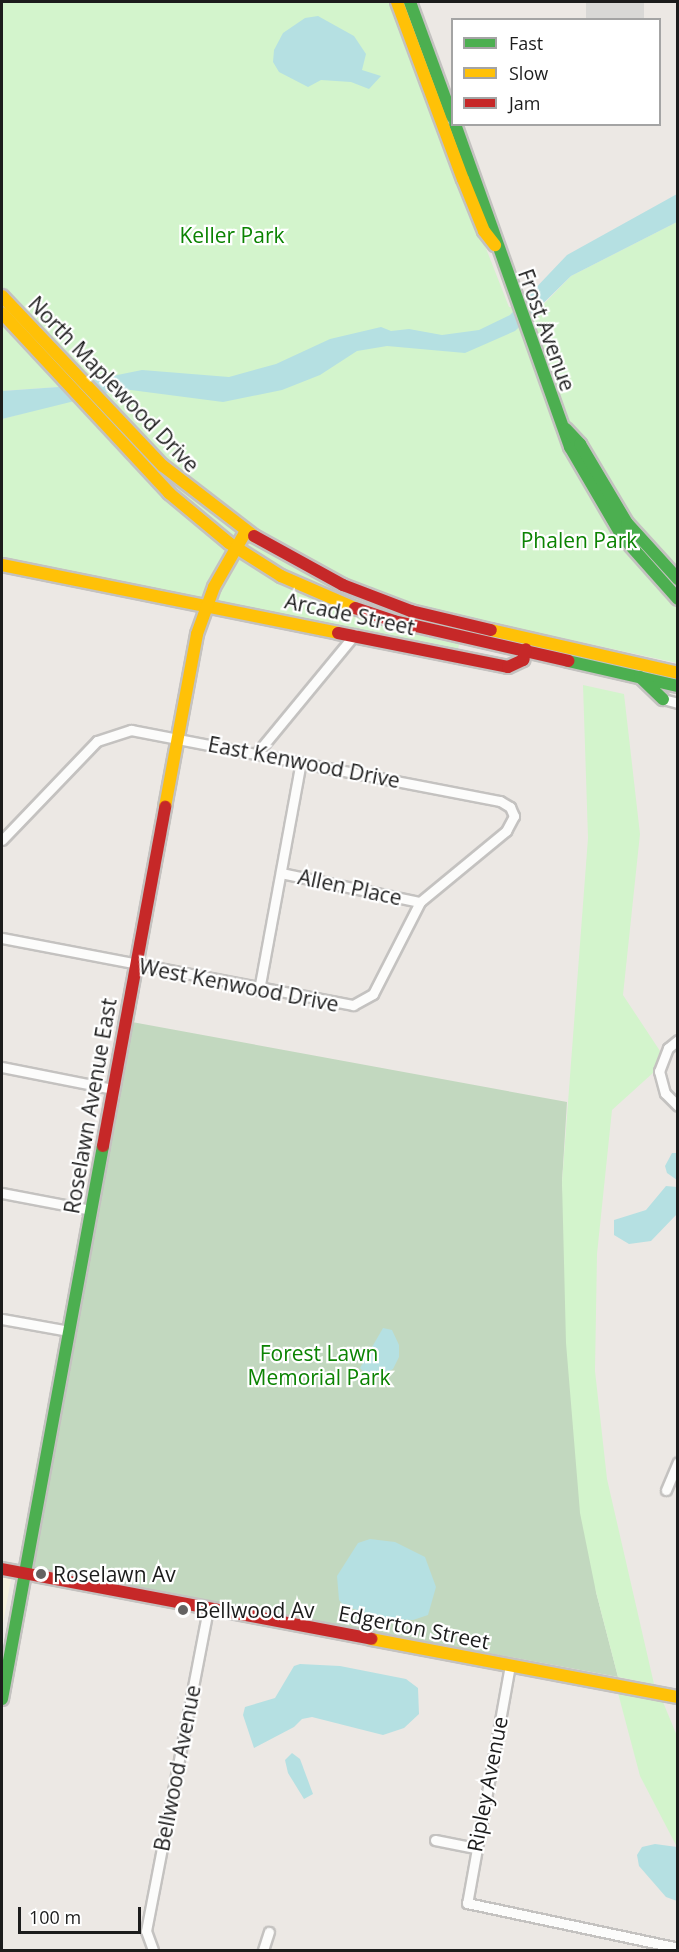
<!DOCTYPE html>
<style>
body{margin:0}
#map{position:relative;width:679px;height:1952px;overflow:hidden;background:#ece8e4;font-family:"Open Sans",sans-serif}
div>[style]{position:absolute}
.education>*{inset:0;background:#f6f1de}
.religious>*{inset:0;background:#d9d8d6;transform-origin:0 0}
.cemetery>*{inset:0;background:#c2d8bf}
.park>*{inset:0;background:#d3f4cc}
.water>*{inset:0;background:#b5e0e2}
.roads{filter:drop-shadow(2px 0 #c4c2c0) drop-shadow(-2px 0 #c4c2c0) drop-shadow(0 2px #c4c2c0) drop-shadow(0 -2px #c4c2c0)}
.street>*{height:9px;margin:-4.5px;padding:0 4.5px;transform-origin:4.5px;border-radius:4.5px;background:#fcfcfb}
.fast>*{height:12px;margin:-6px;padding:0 6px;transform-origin:6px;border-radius:6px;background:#4caf50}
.slow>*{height:12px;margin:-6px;padding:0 6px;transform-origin:6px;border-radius:6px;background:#ffc107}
.jam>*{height:12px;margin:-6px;padding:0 6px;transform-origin:6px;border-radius:6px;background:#c62828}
.dots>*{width:16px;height:16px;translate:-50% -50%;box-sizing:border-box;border:3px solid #fff;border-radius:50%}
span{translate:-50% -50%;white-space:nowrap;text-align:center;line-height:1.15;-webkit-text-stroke:4.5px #fff;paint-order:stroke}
.park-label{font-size:21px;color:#0b8302}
.street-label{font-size:21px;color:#1c1c1c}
.poi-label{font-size:21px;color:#1c1c1c}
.left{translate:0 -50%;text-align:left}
.frame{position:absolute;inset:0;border:3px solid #1c1c1c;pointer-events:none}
.legend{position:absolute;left:451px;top:18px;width:210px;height:108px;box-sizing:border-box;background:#fff;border:2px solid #a4a4a4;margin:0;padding:8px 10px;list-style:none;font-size:18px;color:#1c1c1c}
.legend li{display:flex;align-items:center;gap:12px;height:30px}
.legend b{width:30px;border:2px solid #a4a4a4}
.scale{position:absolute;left:18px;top:1907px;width:123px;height:27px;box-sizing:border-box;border:3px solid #1c1c1c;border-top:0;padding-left:8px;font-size:18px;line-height:21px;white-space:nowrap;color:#1c1c1c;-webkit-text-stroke:4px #fff;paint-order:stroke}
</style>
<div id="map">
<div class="education">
<div style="clip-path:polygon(2px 1577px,11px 1579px,2px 1629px)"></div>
</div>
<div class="religious">
<div style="left:586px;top:2px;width:58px;height:17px"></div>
</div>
<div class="cemetery">
<div style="clip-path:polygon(132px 1022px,567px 1102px,562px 1182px,596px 1592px,618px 1677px,31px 1568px)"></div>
</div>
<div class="park">
<div style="clip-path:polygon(2px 2px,394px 2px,407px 47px,509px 307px,539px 309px,571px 276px,677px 222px,677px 663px,466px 617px,458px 649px,2px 559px,2px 419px,72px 400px,58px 387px,2px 391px)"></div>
<div style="clip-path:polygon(583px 685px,624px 694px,640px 834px,623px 995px,660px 1051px,654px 1072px,612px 1110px,597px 1254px,595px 1371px,607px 1479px,654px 1684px,618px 1677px,596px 1592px,580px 1513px,566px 1343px,562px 1182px,588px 838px)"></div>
<div style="clip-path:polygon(618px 1693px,663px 1702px,677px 1736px,677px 1847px,640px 1776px)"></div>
</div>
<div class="water">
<div style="clip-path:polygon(318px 16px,354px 36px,366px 54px,362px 70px,381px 76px,369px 89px,351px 82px,321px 80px,308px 87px,279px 72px,273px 62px,274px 50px,283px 33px,305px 18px)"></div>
<div style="clip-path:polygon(677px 194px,677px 222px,571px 276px,515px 331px,465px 353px,387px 346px,357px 351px,320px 375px,282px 390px,223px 402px,123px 389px,2px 419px,2px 391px,58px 387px,142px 370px,229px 377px,276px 364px,330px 339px,381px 327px,391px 331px,409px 329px,442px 335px,479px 330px,510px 315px,567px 255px)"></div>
<div style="clip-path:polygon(672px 1153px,677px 1153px,677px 1180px,667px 1173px,665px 1166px)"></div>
<div style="clip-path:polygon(666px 1186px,677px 1187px,677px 1214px,651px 1241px,629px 1244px,614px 1235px,614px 1220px,646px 1210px)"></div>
<div style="clip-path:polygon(383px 1328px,392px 1330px,399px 1345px,399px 1357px,393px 1369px,372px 1380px,360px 1368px)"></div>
<div style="clip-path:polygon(370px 1539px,395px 1542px,425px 1557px,436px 1587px,428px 1615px,413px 1620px,387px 1619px,344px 1606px,339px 1600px,337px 1576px,358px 1543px)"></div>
<div style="clip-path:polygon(300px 1664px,340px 1666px,406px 1679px,418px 1688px,419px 1714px,404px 1728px,383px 1735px,312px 1717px,302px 1719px,294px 1727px,254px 1748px,243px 1715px,245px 1707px,275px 1698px,294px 1666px)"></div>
<div style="clip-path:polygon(292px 1753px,300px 1759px,313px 1794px,304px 1799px,288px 1773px,285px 1760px)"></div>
<div style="clip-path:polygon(655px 1844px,677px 1847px,677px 1901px,666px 1897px,639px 1866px,637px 1855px,642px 1847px)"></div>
</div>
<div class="roads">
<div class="street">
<div style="left:663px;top:699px;width:16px;rotate:15deg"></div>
<div style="left:257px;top:753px;width:154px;rotate:-50.5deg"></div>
<div style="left:2px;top:840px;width:137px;rotate:-46.2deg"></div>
<div style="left:97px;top:741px;width:36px;rotate:-18deg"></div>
<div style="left:131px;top:730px;width:376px;rotate:10.9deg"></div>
<div style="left:500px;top:801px;width:12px;rotate:31deg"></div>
<div style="left:510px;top:807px;width:10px;rotate:66deg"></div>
<div style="left:514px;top:816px;width:17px;rotate:118deg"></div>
<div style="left:506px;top:831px;width:112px;rotate:140.5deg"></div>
<div style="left:420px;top:902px;width:103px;rotate:117.1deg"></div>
<div style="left:373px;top:994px;width:23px;rotate:151deg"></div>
<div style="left:353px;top:1005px;width:357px;rotate:-169.2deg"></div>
<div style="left:281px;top:873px;width:142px;rotate:11.8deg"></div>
<div style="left:259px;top:990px;width:232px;rotate:-79.6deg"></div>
<div style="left:678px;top:1040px;width:13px;rotate:141deg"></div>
<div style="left:668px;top:1048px;width:25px;rotate:111deg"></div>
<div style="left:659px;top:1071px;width:23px;rotate:75deg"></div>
<div style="left:665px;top:1093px;width:18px;rotate:45deg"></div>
<div style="left:2px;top:1067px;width:113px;rotate:11.2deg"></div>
<div style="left:2px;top:1193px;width:91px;rotate:10.8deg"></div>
<div style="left:2px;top:1319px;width:68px;rotate:10.2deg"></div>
<div style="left:666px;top:1490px;width:30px;rotate:-67deg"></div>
<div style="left:510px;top:1665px;width:242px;rotate:100.2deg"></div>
<div style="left:467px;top:1903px;width:216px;rotate:12deg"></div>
<div style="left:435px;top:1840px;width:41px;rotate:11.3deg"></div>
<div style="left:153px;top:1950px;width:20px;rotate:-110deg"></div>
<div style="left:146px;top:1931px;width:329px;rotate:-79.1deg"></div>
<div style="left:263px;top:1950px;width:19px;rotate:-72deg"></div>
</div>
<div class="fast">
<div style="left:410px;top:2px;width:122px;rotate:69.9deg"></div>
<div style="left:455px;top:124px;width:343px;rotate:70.4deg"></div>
<div style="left:570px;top:447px;width:103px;rotate:59.7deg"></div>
<div style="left:622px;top:536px;width:84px;rotate:48.4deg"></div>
<div style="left:566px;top:429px;width:21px;rotate:47deg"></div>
<div style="left:580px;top:444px;width:92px;rotate:59.3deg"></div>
<div style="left:627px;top:523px;width:76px;rotate:47.7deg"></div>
<div style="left:568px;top:661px;width:113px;rotate:12.8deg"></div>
<div style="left:640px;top:677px;width:32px;rotate:44deg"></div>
<div style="left:2px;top:1699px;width:562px;rotate:-79.65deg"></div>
</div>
<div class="slow">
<div style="left:397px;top:2px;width:189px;rotate:69.6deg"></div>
<div style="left:463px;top:179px;width:56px;rotate:68deg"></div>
<div style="left:484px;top:231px;width:18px;rotate:52deg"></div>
<div style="left:2px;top:296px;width:234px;rotate:46.6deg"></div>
<div style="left:163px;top:466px;width:115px;rotate:37.6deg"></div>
<div style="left:2px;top:313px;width:246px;rotate:47.1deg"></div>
<div style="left:169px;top:493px;width:78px;rotate:39.8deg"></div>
<div style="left:229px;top:543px;width:62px;rotate:32.4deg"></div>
<div style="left:281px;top:576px;width:81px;rotate:23.4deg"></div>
<div style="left:2px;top:565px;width:343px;rotate:11.4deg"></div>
<div style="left:491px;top:630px;width:192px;rotate:12.9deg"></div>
<div style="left:165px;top:807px;width:176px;rotate:-79.5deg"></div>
<div style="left:197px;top:634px;width:50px;rotate:-70.1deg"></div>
<div style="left:214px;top:587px;width:64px;rotate:-60.3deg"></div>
<div style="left:371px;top:1639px;width:312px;rotate:10.7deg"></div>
</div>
<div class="jam">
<div style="left:254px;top:536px;width:102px;rotate:28.8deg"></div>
<div style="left:343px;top:585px;width:73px;rotate:20.9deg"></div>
<div style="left:411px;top:611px;width:82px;rotate:13.4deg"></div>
<div style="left:355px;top:608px;width:41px;rotate:18.4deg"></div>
<div style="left:394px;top:621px;width:179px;rotate:12.9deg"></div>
<div style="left:338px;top:633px;width:173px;rotate:11.3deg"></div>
<div style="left:508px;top:667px;width:17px;rotate:-25deg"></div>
<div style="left:523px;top:660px;width:11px;rotate:-75deg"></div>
<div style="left:103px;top:1146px;width:345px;rotate:-79.6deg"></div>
<div style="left:2px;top:1569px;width:376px;rotate:10.7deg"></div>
</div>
</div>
<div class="dots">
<div style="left:41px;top:1574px;background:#656362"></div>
<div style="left:183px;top:1610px;background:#656362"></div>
</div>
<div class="park-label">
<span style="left:232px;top:235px">Keller Park</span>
<span style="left:579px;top:540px">Phalen Park</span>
<span style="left:319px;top:1365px">Forest Lawn<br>Memorial Park</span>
</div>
<div class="street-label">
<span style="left:547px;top:330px;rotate:70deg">Frost Avenue</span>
<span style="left:114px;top:384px;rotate:46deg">North Maplewood Drive</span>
<span style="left:350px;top:614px;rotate:12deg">Arcade Street</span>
<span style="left:304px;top:762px;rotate:11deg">East Kenwood Drive</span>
<span style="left:350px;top:887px;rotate:12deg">Allen Place</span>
<span style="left:239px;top:985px;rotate:11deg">West Kenwood Drive</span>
<span style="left:90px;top:1106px;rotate:-80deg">Roselawn Avenue East</span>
<span style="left:414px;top:1627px;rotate:11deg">Edgerton Street</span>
<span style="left:177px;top:1768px;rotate:-79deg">Bellwood Avenue</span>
<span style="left:487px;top:1784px;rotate:-79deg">Ripley Avenue</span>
</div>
<div class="poi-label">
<span class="left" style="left:53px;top:1574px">Roselawn Av</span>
<span class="left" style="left:195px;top:1610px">Bellwood Av</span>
</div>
<div class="frame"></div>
<ul class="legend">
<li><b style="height:8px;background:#4caf50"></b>Fast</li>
<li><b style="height:8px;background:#ffc107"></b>Slow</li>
<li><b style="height:8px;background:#c62828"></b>Jam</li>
</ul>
<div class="scale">100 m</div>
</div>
